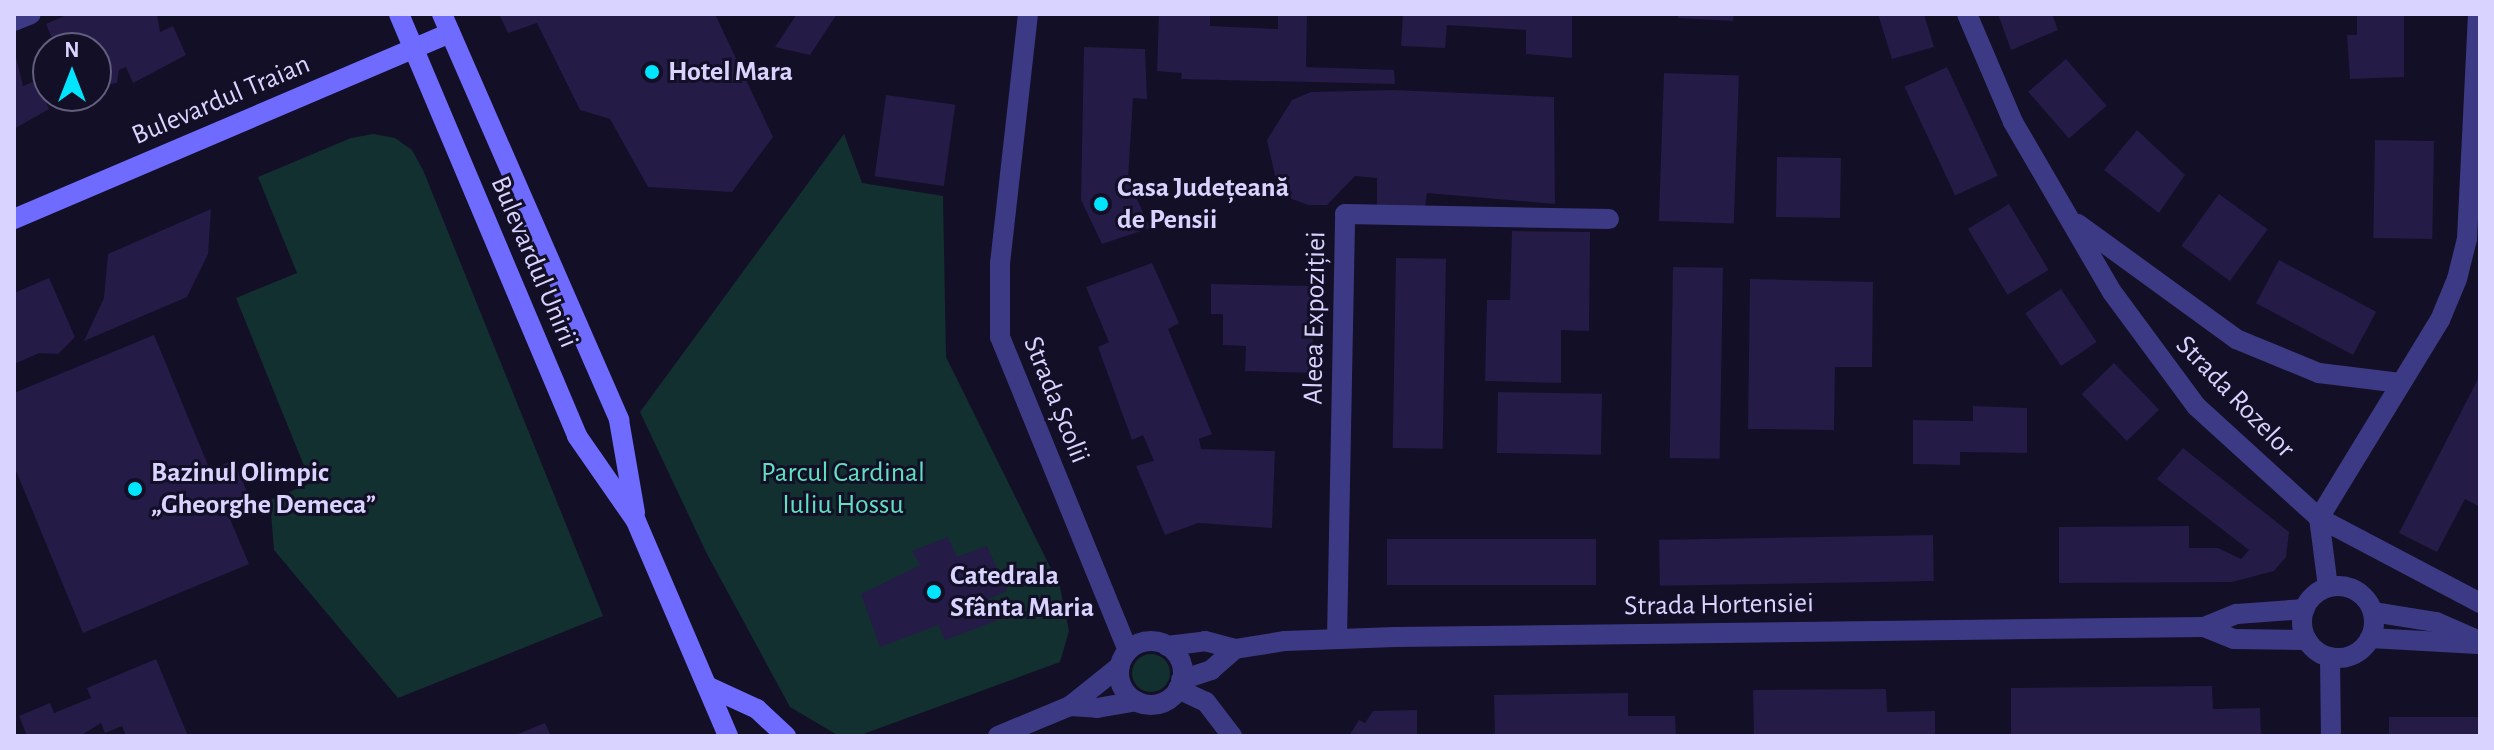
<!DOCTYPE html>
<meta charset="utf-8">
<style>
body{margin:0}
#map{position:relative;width:2494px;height:750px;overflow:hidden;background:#130f26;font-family:"Alegreya Sans",sans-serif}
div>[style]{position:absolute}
.green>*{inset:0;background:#12302f}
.round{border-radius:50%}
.building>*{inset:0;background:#241b47;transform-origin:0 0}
.street>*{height:20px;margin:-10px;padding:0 10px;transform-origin:10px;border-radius:10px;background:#3d3a85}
.street>.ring{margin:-10px;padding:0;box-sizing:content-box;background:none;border:20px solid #3d3a85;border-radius:50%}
.secondary>*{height:20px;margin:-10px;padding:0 10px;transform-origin:10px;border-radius:10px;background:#6f6bff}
.dots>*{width:22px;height:22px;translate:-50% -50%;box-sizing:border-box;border:4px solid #130f26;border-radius:50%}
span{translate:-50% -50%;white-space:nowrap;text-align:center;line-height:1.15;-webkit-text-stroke:6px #130f26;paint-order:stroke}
.poi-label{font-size:28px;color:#d9d4ff;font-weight:700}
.left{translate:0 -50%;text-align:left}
.street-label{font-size:28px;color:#d9d4ff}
.park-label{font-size:28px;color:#5fe0c0}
.frame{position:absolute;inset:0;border:16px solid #d9d4ff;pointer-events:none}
.north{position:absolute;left:32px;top:32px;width:80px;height:80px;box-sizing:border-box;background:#130f26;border:2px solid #625e7d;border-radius:50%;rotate:0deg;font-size:22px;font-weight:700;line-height:32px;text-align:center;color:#d9d4ff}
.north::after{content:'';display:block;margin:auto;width:28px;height:36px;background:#00e5ff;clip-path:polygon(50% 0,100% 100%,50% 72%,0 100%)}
</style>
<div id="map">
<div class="green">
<div style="clip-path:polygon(373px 134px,395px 138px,412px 150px,423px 170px,603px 616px,398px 698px,274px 550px,270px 500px,311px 483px,236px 298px,297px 273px,258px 177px,351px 138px)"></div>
<div style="clip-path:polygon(844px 134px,862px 183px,943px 196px,946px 357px,1060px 587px,1069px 631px,1060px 662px,858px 736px,839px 736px,790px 707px,707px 554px,640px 412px)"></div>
<div class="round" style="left:1132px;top:654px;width:38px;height:38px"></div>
</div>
<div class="building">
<div style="clip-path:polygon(69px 14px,157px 14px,160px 32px,173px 26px,186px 55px,133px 83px,126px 67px,119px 70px,117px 83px,96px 87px,96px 48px,56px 48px,46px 24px)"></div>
<div style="clip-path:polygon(499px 14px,715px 14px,773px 137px,732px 192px,648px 187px,610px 119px,580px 110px,537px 23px,508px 33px)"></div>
<div style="clip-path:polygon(797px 14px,837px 14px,810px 55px,775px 47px)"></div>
<div style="clip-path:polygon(1159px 14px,1210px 14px,1210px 26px,1278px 29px,1278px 14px,1307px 14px,1306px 67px,1394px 70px,1395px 84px,1181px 79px,1182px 73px,1157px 71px)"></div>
<div style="clip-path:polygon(1403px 14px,1572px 14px,1572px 58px,1526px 54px,1526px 30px,1447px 25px,1445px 48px,1401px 46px)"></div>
<div style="clip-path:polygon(1678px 14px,1734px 14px,1733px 21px,1678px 18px)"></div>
<div style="clip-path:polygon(1878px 14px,1924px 14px,1934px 47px,1892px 59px)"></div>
<div style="clip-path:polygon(1998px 14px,2052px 14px,2058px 30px,2011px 50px)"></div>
<div style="clip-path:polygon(2357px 14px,2404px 14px,2404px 77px,2350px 79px,2347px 35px,2357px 35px)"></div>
<div style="clip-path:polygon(1084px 47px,1145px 49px,1147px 99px,1133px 98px,1128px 179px,1150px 228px,1102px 244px,1081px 200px)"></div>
<div style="clip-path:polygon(16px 57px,23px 86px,37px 80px,49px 109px,14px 129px)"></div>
<div style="left:2066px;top:59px;width:62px;height:50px;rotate:49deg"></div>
<div style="left:1947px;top:67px;width:120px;height:47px;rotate:65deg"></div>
<div style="left:1664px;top:73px;width:75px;height:148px;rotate:2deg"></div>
<div style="clip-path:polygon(1394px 90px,1554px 97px,1555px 204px,1427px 193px,1425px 207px,1377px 205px,1377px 178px,1355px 176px,1327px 205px,1308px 205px,1292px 199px,1277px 184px,1267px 140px,1292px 100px,1311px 92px)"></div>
<div style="left:886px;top:95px;width:70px;height:82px;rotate:8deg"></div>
<div style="clip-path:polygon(2137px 130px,2185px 175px,2159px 213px,2104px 170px)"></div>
<div style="left:2375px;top:140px;width:59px;height:98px;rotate:1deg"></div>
<div style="left:1777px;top:157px;width:64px;height:60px;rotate:1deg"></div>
<div style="left:2219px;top:194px;width:60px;height:64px;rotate:36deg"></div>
<div style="left:2009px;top:204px;width:77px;height:48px;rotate:59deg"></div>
<div style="clip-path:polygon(211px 209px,208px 254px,187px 297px,84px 341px,104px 298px,108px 254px)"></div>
<div style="clip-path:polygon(1512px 231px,1590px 232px,1589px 331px,1561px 330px,1561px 383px,1485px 381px,1487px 300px,1510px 300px)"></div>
<div style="left:1396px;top:258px;width:50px;height:190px;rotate:1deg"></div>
<div style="left:2279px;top:260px;width:110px;height:49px;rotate:28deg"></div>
<div style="clip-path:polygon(1152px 263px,1179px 323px,1168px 329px,1212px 434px,1199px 439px,1201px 449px,1275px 451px,1272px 528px,1198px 523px,1165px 535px,1136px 466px,1154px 461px,1143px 435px,1132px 440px,1098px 347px,1109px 342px,1086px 287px)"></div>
<div style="left:1673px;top:267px;width:50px;height:191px;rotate:1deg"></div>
<div style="clip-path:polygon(49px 278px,75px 337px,58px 354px,39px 353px,14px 364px,14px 293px)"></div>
<div style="clip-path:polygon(1750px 279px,1873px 282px,1872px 367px,1835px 367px,1834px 430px,1748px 429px)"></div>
<div style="clip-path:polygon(1211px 284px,1314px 286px,1312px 373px,1245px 371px,1246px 346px,1223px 345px,1223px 314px,1211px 314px)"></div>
<div style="left:2061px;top:289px;width:64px;height:43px;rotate:56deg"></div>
<div style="clip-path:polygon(154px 335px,210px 470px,234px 460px,254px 509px,230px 519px,249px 564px,83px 633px,14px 466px,14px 393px)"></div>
<div style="left:2114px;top:363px;width:65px;height:45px;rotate:46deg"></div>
<div style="clip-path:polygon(2480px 375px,2480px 507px,2465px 499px,2437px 552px,2399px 533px)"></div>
<div style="left:1498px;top:392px;width:104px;height:61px;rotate:1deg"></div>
<div style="clip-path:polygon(1973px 406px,2027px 408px,2027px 453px,1960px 452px,1960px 465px,1913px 464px,1913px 420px,1973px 421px)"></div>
<div style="clip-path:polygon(2183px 448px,2289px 532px,2286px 557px,2274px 571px,2232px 582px,2059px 583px,2059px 527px,2189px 526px,2189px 548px,2218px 548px,2241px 559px,2249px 550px,2157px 479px)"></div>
<div style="left:1933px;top:535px;width:46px;height:274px;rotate:89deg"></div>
<div style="clip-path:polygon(948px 537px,957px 557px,987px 546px,1007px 591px,987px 600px,998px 620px,945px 640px,938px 625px,880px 647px,861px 594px,920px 565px,912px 551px)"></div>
<div style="left:1596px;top:539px;width:46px;height:209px;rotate:90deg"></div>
<div style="clip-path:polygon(156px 659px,188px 736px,126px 736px,122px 726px,105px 733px,101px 723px,80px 736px,27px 736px,19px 716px,50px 703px,54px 713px,91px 698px,87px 688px)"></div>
<div style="clip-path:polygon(2212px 686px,2213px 709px,2260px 708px,2261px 736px,2011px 735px,2011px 688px)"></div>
<div style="clip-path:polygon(1886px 689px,1887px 712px,1935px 711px,1935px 736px,1754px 736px,1753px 690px)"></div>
<div style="clip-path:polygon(1628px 693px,1628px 716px,1675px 716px,1676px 736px,1495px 736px,1494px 695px)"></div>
<div style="clip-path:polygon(1417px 710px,1417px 736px,1349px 736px,1359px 720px,1365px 723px,1373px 711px)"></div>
<div style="left:2480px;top:717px;width:19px;height:91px;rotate:90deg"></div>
<div style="clip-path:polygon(545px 723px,551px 736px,513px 736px)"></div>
</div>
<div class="street">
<div style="left:1028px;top:14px;width:250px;rotate:96.4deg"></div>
<div style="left:1000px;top:262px;width:75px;rotate:90deg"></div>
<div style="left:1000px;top:337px;width:338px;rotate:67.8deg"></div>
<div style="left:1967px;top:14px;width:117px;rotate:66.9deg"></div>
<div style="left:2013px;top:122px;width:197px;rotate:59.8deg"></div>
<div style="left:2112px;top:292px;width:142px;rotate:53.6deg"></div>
<div style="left:2196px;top:406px;width:166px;rotate:42.3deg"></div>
<div style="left:2319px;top:518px;width:182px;rotate:27.8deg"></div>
<div style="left:14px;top:21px;width:18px;rotate:-22deg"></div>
<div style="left:2078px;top:224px;width:195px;rotate:36deg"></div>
<div style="left:2236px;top:339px;width:90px;rotate:22.3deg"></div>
<div style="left:2319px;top:373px;width:82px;rotate:7deg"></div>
<div class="ring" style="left:2302px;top:586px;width:52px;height:52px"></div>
<div style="left:2328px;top:587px;width:70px;rotate:-97.4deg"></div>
<div style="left:2319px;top:518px;width:232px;rotate:-58.6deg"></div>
<div style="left:2440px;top:320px;width:44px;rotate:-67.5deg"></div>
<div style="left:2457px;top:279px;width:41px;rotate:-76deg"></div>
<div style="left:2467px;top:239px;width:225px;rotate:-87.2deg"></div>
<div style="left:2373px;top:612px;width:64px;rotate:9deg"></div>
<div style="left:2436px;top:622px;width:48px;rotate:23.4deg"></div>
<div style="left:2204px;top:627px;width:32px;rotate:22deg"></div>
<div style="left:2234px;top:639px;width:73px;rotate:0.8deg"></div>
<div style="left:2370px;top:638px;width:108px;rotate:3.2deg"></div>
<div style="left:1337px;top:639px;width:425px;rotate:-88.9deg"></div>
<div style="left:1345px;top:214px;width:264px;rotate:1.1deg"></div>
<div class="ring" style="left:1119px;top:641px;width:44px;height:44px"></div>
<div style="left:1167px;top:646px;width:38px;rotate:-7deg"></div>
<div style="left:1205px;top:641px;width:31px;rotate:15deg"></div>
<div style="left:1235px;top:649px;width:51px;rotate:-9.1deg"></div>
<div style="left:1285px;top:641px;width:110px;rotate:-2.1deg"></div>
<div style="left:1395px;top:637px;width:809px;rotate:-0.71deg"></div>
<div style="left:2204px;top:627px;width:35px;rotate:-22deg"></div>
<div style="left:2237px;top:614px;width:68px;rotate:-4.2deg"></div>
<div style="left:2330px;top:657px;width:79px;rotate:89.3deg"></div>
<div style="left:1181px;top:680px;width:32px;rotate:-18deg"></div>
<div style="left:1211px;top:670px;width:32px;rotate:-41deg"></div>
<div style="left:1178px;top:689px;width:31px;rotate:25deg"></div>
<div style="left:1206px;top:702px;width:43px;rotate:52.6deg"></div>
<div style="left:1070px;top:706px;width:27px;rotate:4deg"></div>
<div style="left:1097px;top:708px;width:40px;rotate:-10deg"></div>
<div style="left:998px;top:736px;width:78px;rotate:-22.6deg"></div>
<div style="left:1070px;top:706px;width:64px;rotate:-38.7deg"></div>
</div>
<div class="secondary">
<div style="left:399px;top:14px;width:458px;rotate:67.1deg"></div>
<div style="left:577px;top:436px;width:103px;rotate:55.2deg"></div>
<div style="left:636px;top:521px;width:234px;rotate:66.8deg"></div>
<div style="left:442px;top:14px;width:443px;rotate:66.4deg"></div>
<div style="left:619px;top:420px;width:94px;rotate:80.2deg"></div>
<div style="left:14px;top:219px;width:474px;rotate:-23.1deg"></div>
<div style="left:707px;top:686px;width:55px;rotate:24.7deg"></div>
<div style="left:757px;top:709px;width:40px;rotate:43deg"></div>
</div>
<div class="dots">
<div style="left:652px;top:72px;background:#00e5ff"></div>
<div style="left:1101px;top:204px;background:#00e5ff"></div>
<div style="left:135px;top:489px;background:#00e5ff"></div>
<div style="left:934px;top:592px;background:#00e5ff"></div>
</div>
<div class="poi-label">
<span class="left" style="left:668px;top:72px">Hotel Mara</span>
<span class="left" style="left:1117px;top:204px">Casa Județeană<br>de Pensii</span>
<span class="left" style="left:151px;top:489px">Bazinul Olimpic<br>„Gheorghe Demeca”</span>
<span class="left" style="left:950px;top:592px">Catedrala<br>Sfânta Maria</span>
</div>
<div class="street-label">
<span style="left:221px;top:100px;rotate:-23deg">Bulevardul Traian</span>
<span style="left:534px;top:262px;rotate:67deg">Bulevardul Unirii</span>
<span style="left:1315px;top:318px;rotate:-89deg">Aleea Expoziției</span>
<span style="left:2235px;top:397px;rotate:46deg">Strada Rozelor</span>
<span style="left:1056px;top:400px;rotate:68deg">Strada Școlii</span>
<span style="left:1719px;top:605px;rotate:-1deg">Strada Hortensiei</span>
</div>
<div class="park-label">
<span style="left:843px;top:489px">Parcul Cardinal<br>Iuliu Hossu</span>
</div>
<div class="frame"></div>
<div class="north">N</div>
</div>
